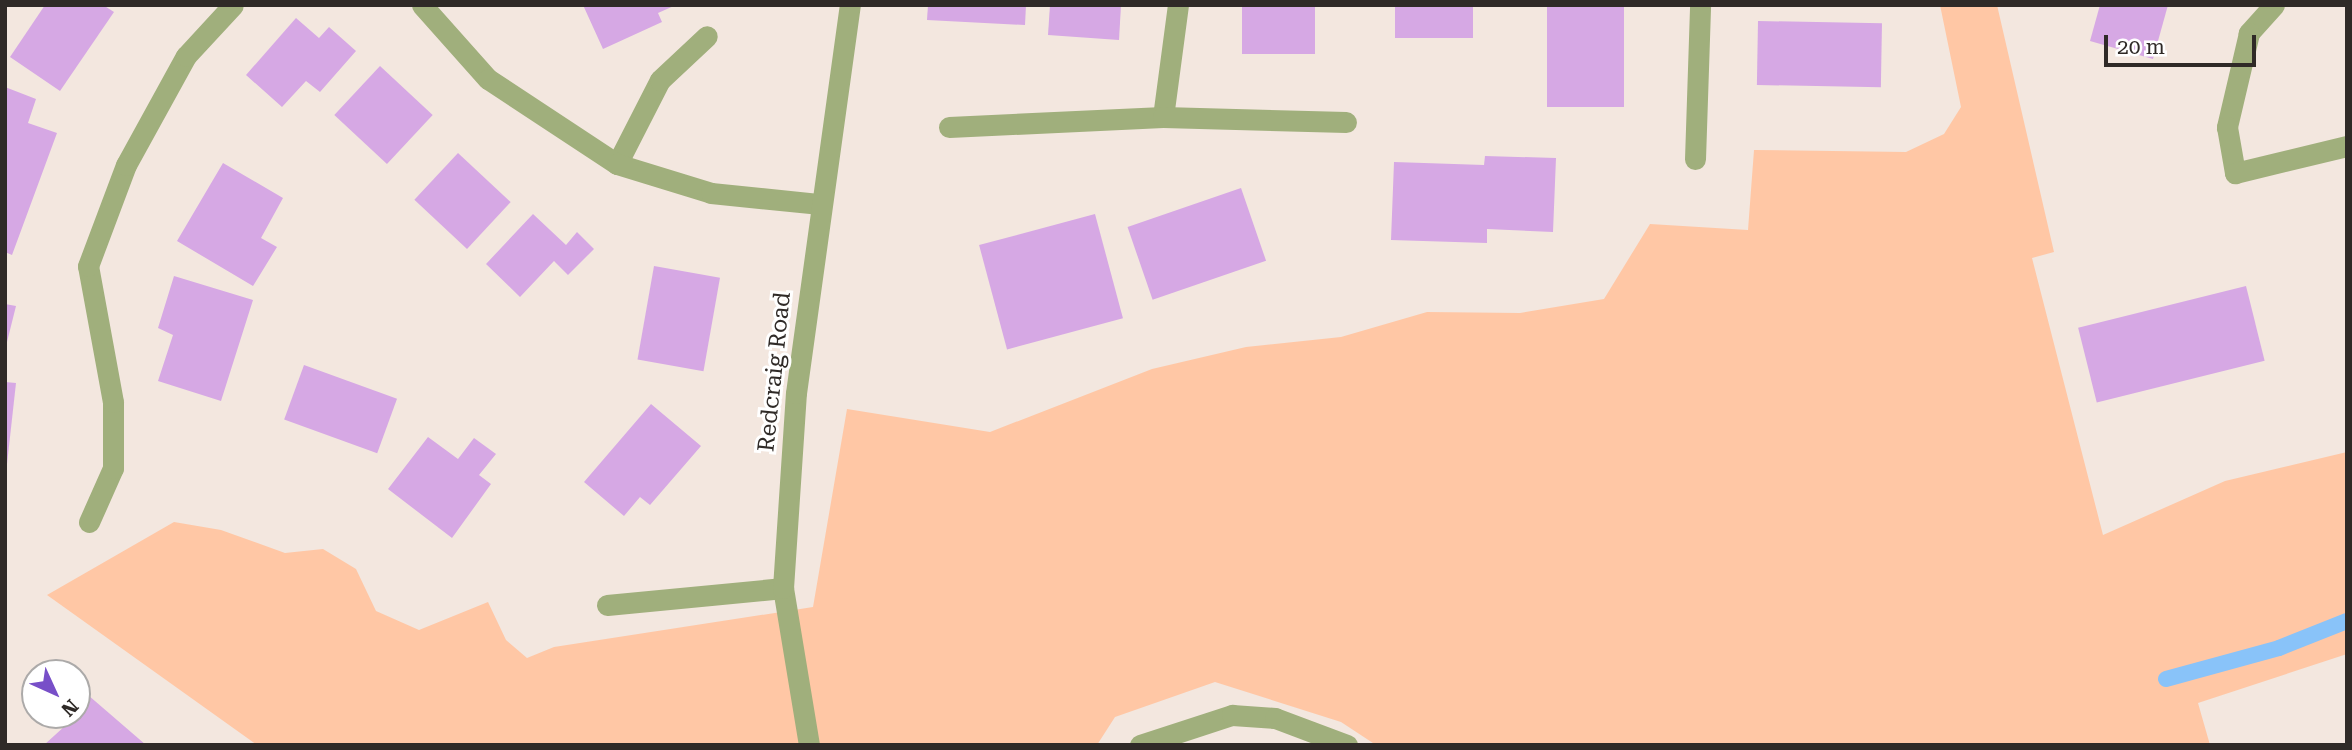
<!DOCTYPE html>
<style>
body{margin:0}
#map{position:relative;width:2352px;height:750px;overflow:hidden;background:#f3e7df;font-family:"Roboto Serif",serif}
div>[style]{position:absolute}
.green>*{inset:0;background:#ffc7a5}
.stream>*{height:16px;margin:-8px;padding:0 8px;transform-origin:8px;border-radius:8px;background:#89c3f9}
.building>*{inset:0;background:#d6a8e4;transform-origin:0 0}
.lane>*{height:21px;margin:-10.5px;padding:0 10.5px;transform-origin:10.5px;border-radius:10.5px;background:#a0af7c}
.street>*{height:21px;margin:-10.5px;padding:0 10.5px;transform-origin:10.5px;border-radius:10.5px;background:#a0af7c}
span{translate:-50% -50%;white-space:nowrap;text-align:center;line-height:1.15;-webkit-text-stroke:6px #fff;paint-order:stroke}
.street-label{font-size:23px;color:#2f2a27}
.frame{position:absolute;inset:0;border:7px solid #2f2a27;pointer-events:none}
.north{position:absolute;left:21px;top:659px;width:70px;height:70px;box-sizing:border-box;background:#fff;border:2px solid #acaaa9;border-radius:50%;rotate:135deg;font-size:19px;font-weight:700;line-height:28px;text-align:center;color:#2f2a27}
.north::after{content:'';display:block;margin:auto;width:24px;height:32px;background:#784fc8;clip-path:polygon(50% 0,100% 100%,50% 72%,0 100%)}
.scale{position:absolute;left:2104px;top:35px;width:152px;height:32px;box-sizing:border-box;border:4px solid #2f2a27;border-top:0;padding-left:9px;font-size:21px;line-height:24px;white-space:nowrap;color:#2f2a27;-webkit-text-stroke:5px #fff;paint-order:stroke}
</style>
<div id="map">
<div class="green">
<div style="clip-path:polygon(1940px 5px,1997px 5px,2054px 252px,2032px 258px,2103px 535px,2225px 481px,2347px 452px,2347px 654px,2198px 703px,2210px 745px,1376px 745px,1341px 722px,1215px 682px,1115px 717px,1097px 745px,257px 745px,47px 595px,174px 522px,221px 530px,285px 553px,323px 549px,356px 569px,376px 611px,419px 630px,488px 602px,506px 640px,527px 658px,554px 647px,813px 607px,847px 409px,990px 432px,1152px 369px,1246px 347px,1341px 337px,1427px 312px,1520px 313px,1604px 299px,1650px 224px,1748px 230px,1754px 150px,1906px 152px,1944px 134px,1961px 107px)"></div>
</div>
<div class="stream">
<div style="left:2166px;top:679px;width:117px;rotate:-15.3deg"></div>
<div style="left:2279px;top:648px;width:73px;rotate:-21.7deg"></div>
</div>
<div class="building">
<div style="clip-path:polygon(45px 5px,103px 5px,114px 12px,60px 91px,10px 57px)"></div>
<div style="clip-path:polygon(583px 5px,676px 5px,658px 13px,662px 22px,603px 49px)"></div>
<div style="clip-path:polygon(928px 5px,1026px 5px,1025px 25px,927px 20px)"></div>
<div style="clip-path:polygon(1050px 5px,1121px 5px,1119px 40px,1048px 35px)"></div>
<div style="left:1242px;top:5px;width:73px;height:49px"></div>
<div style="left:1395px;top:5px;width:78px;height:33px"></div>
<div style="left:1547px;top:5px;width:77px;height:102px"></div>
<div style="clip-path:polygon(2100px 5px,2168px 5px,2153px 59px,2090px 41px)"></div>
<div style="clip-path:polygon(296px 18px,319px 38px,329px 27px,356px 51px,320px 92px,306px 81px,282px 107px,246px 75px)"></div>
<div style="left:1758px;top:21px;width:124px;height:64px;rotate:1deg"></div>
<div style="left:380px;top:66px;width:72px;height:67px;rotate:43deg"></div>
<div style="clip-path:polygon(5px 87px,36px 99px,28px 123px,57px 133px,12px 255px,5px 252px)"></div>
<div style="left:458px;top:153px;width:72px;height:64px;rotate:43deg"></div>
<div style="clip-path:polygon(1485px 156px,1556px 158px,1553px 232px,1487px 229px,1487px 243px,1391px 240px,1394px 162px,1484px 165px)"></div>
<div style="clip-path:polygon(223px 163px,283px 198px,261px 238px,277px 247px,253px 286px,177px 241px)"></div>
<div style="left:1241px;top:188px;width:77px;height:120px;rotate:71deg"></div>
<div style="clip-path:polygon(533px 214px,566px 245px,577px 232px,594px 249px,568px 275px,554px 261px,520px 297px,486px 264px)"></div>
<div style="left:1095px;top:214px;width:108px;height:120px;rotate:75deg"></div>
<div style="left:654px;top:266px;width:67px;height:95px;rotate:10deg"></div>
<div style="clip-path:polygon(174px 276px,253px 300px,221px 401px,158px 381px,173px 335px,158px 328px)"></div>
<div style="left:2246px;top:286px;width:77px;height:173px;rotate:76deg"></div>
<div style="clip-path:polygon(5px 304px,16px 306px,6px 346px,5px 346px)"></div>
<div style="left:304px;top:365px;width:99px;height:58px;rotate:20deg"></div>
<div style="clip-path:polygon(5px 382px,16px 383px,7px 464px,5px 464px)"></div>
<div style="clip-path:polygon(651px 404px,701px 446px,650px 505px,640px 497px,624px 516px,584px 482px)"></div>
<div style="clip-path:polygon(428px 437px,458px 459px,474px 438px,496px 454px,479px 475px,491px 484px,452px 538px,388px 489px)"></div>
<div style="clip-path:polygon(88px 695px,146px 745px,44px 745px,77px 715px)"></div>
</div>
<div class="lane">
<div style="left:617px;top:164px;width:94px;rotate:-62.9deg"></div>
<div style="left:660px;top:80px;width:64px;rotate:-43.1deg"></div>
</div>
<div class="street">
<div style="left:422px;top:5px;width:99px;rotate:48.3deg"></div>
<div style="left:488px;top:79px;width:154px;rotate:33.4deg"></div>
<div style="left:617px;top:164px;width:98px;rotate:17.1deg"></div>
<div style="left:711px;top:193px;width:110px;rotate:5.8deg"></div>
<div style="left:2274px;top:5px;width:38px;rotate:132deg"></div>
<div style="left:2249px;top:33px;width:97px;rotate:103.2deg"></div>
<div style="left:2227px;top:127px;width:47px;rotate:80.1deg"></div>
<div style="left:2235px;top:173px;width:115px;rotate:-13.6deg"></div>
<div style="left:1163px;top:117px;width:113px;rotate:-82.4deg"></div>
<div style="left:949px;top:127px;width:214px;rotate:-2.7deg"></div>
<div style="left:1163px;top:117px;width:183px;rotate:1.6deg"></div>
<div style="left:1695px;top:159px;width:154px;rotate:-88.1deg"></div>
<div style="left:89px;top:522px;width:59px;rotate:-66deg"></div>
<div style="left:113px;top:468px;width:66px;rotate:-90deg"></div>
<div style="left:113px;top:402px;width:138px;rotate:-100.4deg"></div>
<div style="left:88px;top:266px;width:108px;rotate:-69.4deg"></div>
<div style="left:126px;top:165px;width:124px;rotate:-61.2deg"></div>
<div style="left:186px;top:56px;width:69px;rotate:-47.3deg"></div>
<div style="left:607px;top:605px;width:177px;rotate:-5.5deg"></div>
<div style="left:809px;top:745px;width:159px;rotate:-99.4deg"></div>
<div style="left:783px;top:588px;width:195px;rotate:-86.2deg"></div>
<div style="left:796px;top:393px;width:392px;rotate:-82.1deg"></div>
<div style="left:1140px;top:745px;width:97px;rotate:-18.1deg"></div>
<div style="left:1232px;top:715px;width:43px;rotate:4deg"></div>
<div style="left:1275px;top:718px;width:77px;rotate:20.6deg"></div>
</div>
<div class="street-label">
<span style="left:775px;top:372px;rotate:-84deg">Redcraig Road</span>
</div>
<div class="frame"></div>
<div class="north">N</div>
<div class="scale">20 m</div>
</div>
